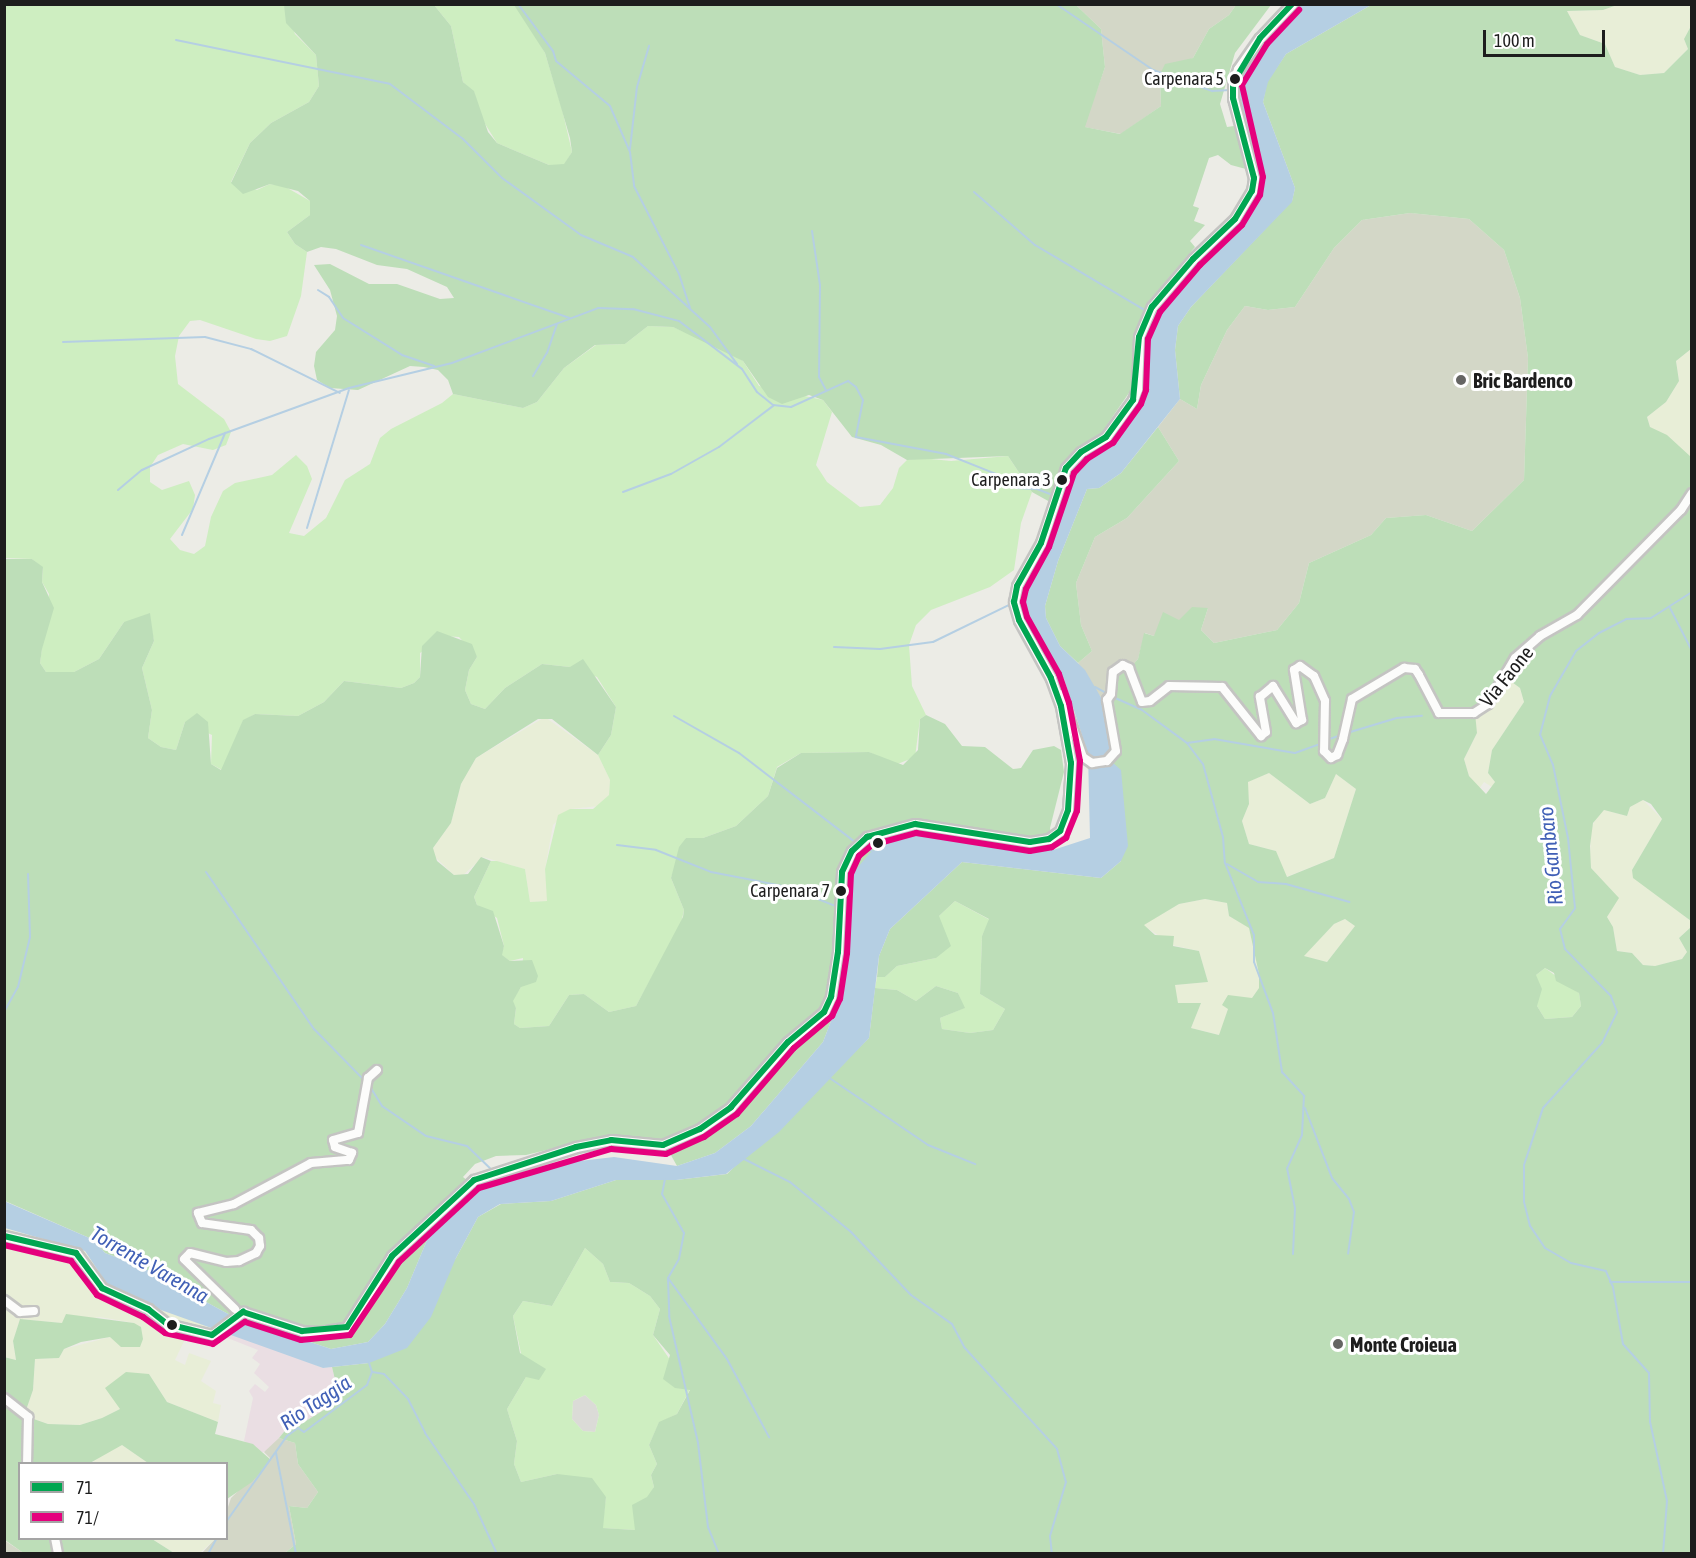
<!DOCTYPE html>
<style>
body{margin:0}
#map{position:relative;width:1696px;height:1558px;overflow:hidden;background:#ecece6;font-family:"Asap Condensed",sans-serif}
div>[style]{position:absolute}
.residential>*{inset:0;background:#dbdbd7}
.industrial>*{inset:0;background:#eadee3}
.construction>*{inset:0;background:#d3d7c7}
.farmland>*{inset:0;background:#e8eed7}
.grass>*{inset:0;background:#ceeec1}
.forest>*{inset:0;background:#bddeb8}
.water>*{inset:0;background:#b5cfe3}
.stream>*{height:2px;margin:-1px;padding:0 1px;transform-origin:1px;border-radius:1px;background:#b5cfe3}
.roads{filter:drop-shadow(2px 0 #c4c4c2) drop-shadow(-2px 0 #c4c4c2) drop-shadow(0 2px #c4c4c2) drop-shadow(0 -2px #c4c4c2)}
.minor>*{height:8px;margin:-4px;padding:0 4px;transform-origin:4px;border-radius:4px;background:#fcfcfb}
.tertiary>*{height:9px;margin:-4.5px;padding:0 4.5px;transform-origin:4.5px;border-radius:4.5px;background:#fcfcfb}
.bus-1>*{height:6px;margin:-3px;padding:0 3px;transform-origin:3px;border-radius:3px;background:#00a651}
.bus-2>*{height:6px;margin:-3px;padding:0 3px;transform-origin:3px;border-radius:3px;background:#e5007d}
.dots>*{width:16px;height:16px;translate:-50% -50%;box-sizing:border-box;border:3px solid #fff;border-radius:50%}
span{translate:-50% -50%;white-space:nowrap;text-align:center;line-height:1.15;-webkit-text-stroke:6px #fff;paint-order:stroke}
.bus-label{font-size:18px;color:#1d1d1d}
.right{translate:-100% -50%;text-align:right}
.poi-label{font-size:20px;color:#1d1d1d;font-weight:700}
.left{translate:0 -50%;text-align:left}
.street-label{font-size:20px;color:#1d1d1d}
.water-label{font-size:21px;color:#4160b6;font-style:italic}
.frame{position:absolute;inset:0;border:6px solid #1d1d1d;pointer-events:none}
.legend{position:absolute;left:18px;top:1462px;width:210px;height:78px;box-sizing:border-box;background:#fff;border:2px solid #a5a5a5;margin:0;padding:8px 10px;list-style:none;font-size:18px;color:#1d1d1d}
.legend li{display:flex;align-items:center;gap:12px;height:30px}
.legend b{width:30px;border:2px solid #a5a5a5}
.scale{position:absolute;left:1483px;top:30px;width:122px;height:27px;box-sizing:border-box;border:3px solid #1d1d1d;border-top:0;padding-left:8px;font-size:18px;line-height:21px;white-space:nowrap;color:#1d1d1d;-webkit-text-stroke:4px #fff;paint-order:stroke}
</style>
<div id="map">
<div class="residential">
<div style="clip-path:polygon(585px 1395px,596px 1405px,599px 1415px,595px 1432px,583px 1431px,572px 1419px,573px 1401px)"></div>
</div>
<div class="industrial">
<div style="clip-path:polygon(224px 1330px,323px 1368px,332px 1367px,340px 1400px,301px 1424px,292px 1422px,269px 1450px,260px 1453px,244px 1441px,253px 1398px,249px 1391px,255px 1384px,265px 1392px,269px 1387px,254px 1373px,260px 1364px,252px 1358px,258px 1350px,220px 1335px)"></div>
</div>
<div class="construction">
<div style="clip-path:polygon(1076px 5px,1236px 5px,1229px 15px,1209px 29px,1193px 58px,1160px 74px,1161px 106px,1121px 134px,1084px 127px,1105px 67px,1101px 29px)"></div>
<div style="clip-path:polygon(1410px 213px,1469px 219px,1504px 250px,1520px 298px,1528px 358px,1524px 480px,1472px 531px,1426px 515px,1386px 518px,1371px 535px,1309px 563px,1299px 603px,1277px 630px,1214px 643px,1201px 630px,1208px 608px,1154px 636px,1145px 633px,1138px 659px,1103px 701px,1078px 663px,1092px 651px,1081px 625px,1076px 583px,1095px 537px,1127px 518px,1179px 461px,1158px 427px,1180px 399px,1197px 409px,1201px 385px,1227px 330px,1245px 306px,1268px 310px,1295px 307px,1334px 248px,1362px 220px)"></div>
<div style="clip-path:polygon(279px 1438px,295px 1443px,298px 1464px,318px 1492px,307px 1508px,289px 1506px,296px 1544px,285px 1553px,201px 1554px,215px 1539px,226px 1538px,227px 1510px,231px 1498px,271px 1459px,264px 1452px)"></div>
<div style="clip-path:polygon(4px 1540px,22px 1552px,42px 1553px,5px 1553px)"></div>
</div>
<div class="farmland">
<div style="clip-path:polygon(1617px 5px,1691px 5px,1691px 26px,1684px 39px,1688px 49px,1664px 73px,1640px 75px,1615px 67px,1605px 44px,1580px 35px,1567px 11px,1603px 10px)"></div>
<div style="clip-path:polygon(1691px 349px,1691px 457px,1650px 427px,1647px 417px,1666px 402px,1679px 381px,1676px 361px)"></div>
<div style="clip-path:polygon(1505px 677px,1520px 688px,1524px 702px,1492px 750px,1488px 773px,1495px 782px,1492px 787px,1484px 782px,1479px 789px,1469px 776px,1464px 759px,1477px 733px,1474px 713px)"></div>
<div style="clip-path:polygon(545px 717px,598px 755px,610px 780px,609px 795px,599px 806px,570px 809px,553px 825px,545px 869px,548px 901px,530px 902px,525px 869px,483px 857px,461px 877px,454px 875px,433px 855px,433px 848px,451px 823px,461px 784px,476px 758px)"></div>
<div style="clip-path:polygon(1269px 773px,1310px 804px,1325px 798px,1336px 774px,1356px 789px,1334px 858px,1286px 877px,1276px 851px,1249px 844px,1242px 821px,1249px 804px,1247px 782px)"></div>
<div style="clip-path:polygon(1643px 800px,1662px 819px,1632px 870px,1634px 878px,1691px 921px,1691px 927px,1679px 938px,1687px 952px,1682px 959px,1655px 966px,1643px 965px,1632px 953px,1617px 951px,1613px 927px,1607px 917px,1618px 898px,1591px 868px,1590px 858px,1591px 828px,1597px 817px,1604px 810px,1627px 816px,1630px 807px)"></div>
<div style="clip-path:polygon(1205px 899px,1227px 903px,1229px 916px,1249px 928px,1259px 974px,1259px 988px,1252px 998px,1242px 999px,1228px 1009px,1220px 1035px,1191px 1028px,1201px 1003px,1178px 1003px,1174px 985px,1208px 982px,1199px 951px,1172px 945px,1143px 925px,1179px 904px)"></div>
<div style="clip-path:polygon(1345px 919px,1355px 926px,1327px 962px,1303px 956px,1334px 924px)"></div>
<div style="clip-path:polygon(4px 1228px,85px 1251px,107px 1284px,161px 1310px,224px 1330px,215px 1342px,188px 1333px,175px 1360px,185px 1365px,189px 1353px,211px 1361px,201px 1381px,216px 1391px,213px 1403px,221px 1405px,218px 1422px,167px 1402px,149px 1374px,120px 1409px,102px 1418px,80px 1425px,48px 1424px,28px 1417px,25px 1413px,33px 1390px,35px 1359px,59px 1358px,64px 1349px,110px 1337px,134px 1323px,100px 1317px,62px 1323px,20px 1319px,13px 1342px,16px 1360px,5px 1357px)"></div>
<div style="clip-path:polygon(122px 1445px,148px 1463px,90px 1464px,110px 1449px)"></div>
<div style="clip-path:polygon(152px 1539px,215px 1539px,201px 1552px,174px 1553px)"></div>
</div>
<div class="grass">
<div style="clip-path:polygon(5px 5px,284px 5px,295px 34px,316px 55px,319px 86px,309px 102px,271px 123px,250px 143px,231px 182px,257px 190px,270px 184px,284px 186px,310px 201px,310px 215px,287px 232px,295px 244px,307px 252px,301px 296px,287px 336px,270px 341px,256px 339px,200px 320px,190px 321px,179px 336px,175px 356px,178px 384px,224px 419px,231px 432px,226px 445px,213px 450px,183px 444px,158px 455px,150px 467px,150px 482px,162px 490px,189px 481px,195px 495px,193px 509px,170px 539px,180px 550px,194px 554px,205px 546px,211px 517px,223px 491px,235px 483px,272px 475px,296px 455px,307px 466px,312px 479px,289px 533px,304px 536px,326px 518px,345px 480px,370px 464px,380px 438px,391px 429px,442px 403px,453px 394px,523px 408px,537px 402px,564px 368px,596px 345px,625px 344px,648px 326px,673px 327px,730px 352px,743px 361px,759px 386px,823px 400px,832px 412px,816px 465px,827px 482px,860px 507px,880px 505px,893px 488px,899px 468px,907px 460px,921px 458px,951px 461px,1008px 456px,1032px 492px,1021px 523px,1014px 570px,990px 587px,931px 610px,916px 625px,909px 645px,912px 686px,926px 715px,920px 719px,915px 757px,895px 765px,869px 752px,801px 753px,777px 767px,768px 796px,736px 826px,703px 838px,686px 838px,671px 878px,684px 910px,681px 924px,636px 1006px,609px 1012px,584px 994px,569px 995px,549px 1026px,520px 1028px,514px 1024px,516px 1008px,512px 1001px,521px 987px,523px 958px,510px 961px,501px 955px,504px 946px,497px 918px,477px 905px,474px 897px,491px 861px,497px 861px,525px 869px,530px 902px,547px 901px,545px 869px,558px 815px,570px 809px,593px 809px,609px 795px,610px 780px,598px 755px,611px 735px,616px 707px,597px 677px,570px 667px,542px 664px,505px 688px,485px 709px,471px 704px,465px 690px,469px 670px,477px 657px,459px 637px,444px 636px,420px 653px,420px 677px,414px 683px,401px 688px,344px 681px,324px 702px,298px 716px,255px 714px,243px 721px,222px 770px,211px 764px,212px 735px,185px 722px,176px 750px,161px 747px,148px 738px,152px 710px,142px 668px,154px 641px,151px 627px,124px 622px,99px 659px,74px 672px,46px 672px,40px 663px,49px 594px,42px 582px,43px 568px,32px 559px,5px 558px)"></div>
<div style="clip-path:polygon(434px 5px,514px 5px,522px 13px,545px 53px,562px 109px,572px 152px,564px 165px,549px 165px,497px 143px,482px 119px,474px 92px,463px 82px,451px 26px)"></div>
<div style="clip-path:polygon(955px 901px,990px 920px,982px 936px,980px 994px,1005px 1009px,993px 1030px,970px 1033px,942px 1029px,940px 1018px,964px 1008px,958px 993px,936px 986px,916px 1001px,897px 990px,875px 988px,877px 977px,885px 977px,897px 966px,936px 958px,939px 916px)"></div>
<div style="clip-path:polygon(1545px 968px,1579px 993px,1581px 1006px,1572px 1017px,1545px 1019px,1537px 1006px,1536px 975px)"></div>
<div style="clip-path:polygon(evenodd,585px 1248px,603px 1264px,610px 1282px,629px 1283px,650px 1296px,660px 1309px,653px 1335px,690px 1389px,677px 1414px,659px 1423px,649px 1445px,657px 1464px,651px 1475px,654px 1487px,635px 1530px,602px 1528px,606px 1497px,557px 1474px,521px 1482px,514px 1464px,517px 1441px,507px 1409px,526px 1377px,513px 1316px,523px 1301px,552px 1306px,585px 1248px,585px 1395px,596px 1405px,599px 1415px,595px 1432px,583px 1431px,572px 1419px,573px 1401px,585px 1395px)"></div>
</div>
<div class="forest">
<div style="clip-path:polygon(284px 5px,434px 5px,451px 26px,463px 82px,474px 91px,488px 132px,497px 143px,549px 165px,564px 164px,572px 152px,570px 138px,545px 53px,514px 5px,1076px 5px,1101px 29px,1105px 67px,1085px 127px,1120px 134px,1161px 106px,1160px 74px,1165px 64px,1193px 58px,1209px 29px,1229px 15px,1236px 5px,1271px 5px,1235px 53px,1220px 104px,1227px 127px,1234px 126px,1246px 169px,1231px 165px,1218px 155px,1209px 158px,1193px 206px,1199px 208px,1194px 221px,1205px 225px,1190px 241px,1195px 247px,1148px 302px,1133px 345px,1131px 390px,1100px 435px,1060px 468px,1050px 502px,1032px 492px,1008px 456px,907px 460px,881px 445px,852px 437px,823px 400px,809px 395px,782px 404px,768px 397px,743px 361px,673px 327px,648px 326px,625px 344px,595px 345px,564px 368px,537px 402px,523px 408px,453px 394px,448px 380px,438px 370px,424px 367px,410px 366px,358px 390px,330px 388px,317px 380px,314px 366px,316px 352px,335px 330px,337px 316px,330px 290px,314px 265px,330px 264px,369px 284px,397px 284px,440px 299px,454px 298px,447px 287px,407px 269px,377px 265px,336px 249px,321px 247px,307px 252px,295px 244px,287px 232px,310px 215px,310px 201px,298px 191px,270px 184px,243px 194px,231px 183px,250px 143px,271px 123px,309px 102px,319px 86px,316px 55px,286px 23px)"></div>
<div style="clip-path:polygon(evenodd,1371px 5px,1617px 5px,1603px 10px,1567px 11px,1580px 35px,1605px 44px,1615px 67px,1640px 75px,1664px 73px,1688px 49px,1684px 39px,1691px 26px,1691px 349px,1676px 361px,1679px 381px,1666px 402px,1647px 417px,1650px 427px,1667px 435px,1691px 457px,1691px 921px,1633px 878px,1632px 870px,1662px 819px,1651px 804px,1643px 800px,1630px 807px,1627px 816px,1604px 810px,1593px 823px,1590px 846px,1591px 868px,1619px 898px,1607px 917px,1613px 927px,1617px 951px,1632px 953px,1643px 965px,1655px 966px,1682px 959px,1687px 952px,1679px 938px,1691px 927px,1691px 1553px,285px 1553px,296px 1544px,289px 1506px,307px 1508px,318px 1492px,298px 1464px,295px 1443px,279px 1438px,292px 1422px,301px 1424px,340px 1400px,332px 1367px,369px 1363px,456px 1258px,478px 1217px,501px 1204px,551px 1201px,616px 1180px,676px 1180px,727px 1174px,869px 1038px,875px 988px,897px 990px,916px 1001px,936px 986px,958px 993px,965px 1008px,940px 1018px,942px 1029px,970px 1033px,993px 1030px,1005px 1009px,980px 994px,982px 936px,989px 919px,955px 901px,939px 916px,951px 946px,936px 958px,897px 966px,885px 977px,877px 977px,879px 956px,890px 929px,962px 862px,1101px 878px,1121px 861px,1103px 701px,1107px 700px,1118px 666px,1130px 668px,1138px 659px,1144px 633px,1154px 636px,1163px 612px,1179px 620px,1192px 607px,1208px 608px,1201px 630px,1214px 643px,1277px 630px,1299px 603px,1309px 563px,1371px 535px,1386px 518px,1426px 515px,1472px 531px,1524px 480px,1528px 358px,1520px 298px,1504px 250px,1469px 219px,1410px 213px,1362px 220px,1334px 248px,1295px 307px,1268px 310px,1245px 306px,1227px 330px,1201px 385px,1197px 409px,1180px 399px,1175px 350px,1178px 326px,1191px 307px,1292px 201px,1295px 188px,1263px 102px,1267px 82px,1286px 54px,1371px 5px,1505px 677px,1520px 688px,1524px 702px,1492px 750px,1488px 773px,1495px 782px,1486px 794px,1469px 776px,1464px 759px,1477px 733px,1475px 713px,1505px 677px,1371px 5px,1269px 773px,1310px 804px,1325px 798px,1336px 774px,1356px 789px,1334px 858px,1287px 877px,1276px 851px,1249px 844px,1242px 821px,1249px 804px,1248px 782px,1269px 773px,1371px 5px,1205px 899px,1227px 903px,1229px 916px,1249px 928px,1259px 974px,1259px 988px,1252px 998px,1228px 995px,1222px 1005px,1228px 1009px,1219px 1035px,1191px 1028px,1201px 1003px,1178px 1003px,1175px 985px,1208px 982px,1199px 951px,1173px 946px,1174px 936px,1155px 935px,1144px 925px,1179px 904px,1205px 899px,1371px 5px,1345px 919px,1355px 926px,1327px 962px,1304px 956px,1334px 924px,1345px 919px,1371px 5px,1545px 968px,1554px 973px,1556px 981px,1579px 993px,1581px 1006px,1572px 1017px,1545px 1019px,1537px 1006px,1542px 989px,1536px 975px,1545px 968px,1371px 5px,585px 1248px,603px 1264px,610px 1282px,629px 1283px,650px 1296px,660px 1309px,653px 1335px,670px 1355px,663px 1379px,675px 1388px,690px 1390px,677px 1414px,659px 1422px,649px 1445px,657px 1464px,651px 1475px,654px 1487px,647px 1497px,632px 1505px,635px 1530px,603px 1528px,606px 1497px,592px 1478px,557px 1474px,521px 1482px,514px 1464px,517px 1441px,507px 1409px,526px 1377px,539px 1380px,546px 1369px,520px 1353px,513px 1316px,523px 1301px,552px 1306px,585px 1248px)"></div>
<div style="clip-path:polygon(1158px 427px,1179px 461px,1127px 518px,1095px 537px,1076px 583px,1081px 625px,1092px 651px,1078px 663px,1060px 646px,1046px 618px,1045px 606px,1058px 561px,1087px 489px,1099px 488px,1121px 473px)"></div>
<div style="clip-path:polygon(4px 559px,32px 559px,43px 567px,42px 582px,54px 608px,42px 649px,40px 663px,46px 672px,74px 672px,99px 659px,124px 622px,150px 613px,154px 641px,142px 668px,152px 710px,148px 738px,161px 747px,176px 750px,185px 722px,197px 713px,208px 722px,211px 764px,221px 770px,243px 720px,255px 714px,298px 716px,324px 702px,344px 681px,401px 688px,414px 683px,420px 677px,422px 646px,437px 631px,472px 644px,477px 657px,469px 670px,465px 690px,471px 704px,485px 709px,505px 688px,542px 664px,570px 667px,583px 659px,616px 707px,611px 735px,598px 755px,552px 719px,538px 719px,476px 758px,461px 784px,451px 823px,433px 848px,437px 861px,454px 875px,468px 874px,481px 857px,491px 861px,474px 897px,477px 905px,493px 911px,504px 946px,502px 955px,510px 961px,532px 960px,538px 976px,536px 982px,521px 987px,513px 1001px,516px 1008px,514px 1024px,520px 1028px,549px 1026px,569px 995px,584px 994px,609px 1012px,636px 1006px,683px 917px,684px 910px,671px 878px,679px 847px,686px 838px,703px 838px,736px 826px,768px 796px,777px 768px,801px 753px,869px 752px,903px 765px,918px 750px,920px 719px,926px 715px,945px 724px,962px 746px,985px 747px,1013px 769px,1021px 768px,1033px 750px,1054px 746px,1061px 750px,1064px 772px,1050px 828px,1053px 850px,920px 834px,846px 891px,838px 1003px,823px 1042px,751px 1126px,715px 1153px,677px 1166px,662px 1139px,609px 1135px,526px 1155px,496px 1156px,475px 1164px,463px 1177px,475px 1187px,430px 1233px,407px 1288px,385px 1324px,368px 1342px,331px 1349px,230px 1315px,140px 1266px,105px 1253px,94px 1240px,5px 1201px)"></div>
<div style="clip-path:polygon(66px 1314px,134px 1323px,141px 1327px,143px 1339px,140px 1347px,121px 1347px,110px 1337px,81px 1342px,64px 1349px,59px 1358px,35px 1359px,33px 1390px,25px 1413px,28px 1417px,48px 1424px,80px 1425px,102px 1418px,120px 1409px,105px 1388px,126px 1372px,149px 1374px,167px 1402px,218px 1422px,215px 1434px,253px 1444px,271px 1460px,252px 1482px,227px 1499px,226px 1464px,148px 1463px,122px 1445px,90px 1463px,20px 1464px,20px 1538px,152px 1539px,174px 1553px,201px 1553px,42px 1554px,22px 1552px,5px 1540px,4px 1357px,16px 1360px,13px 1341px,20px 1319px,62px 1323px)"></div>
</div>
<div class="water">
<div style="clip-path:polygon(1299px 5px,1371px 5px,1286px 54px,1268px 82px,1263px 102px,1295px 188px,1292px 202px,1191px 307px,1178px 326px,1175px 350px,1180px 399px,1121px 473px,1099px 488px,1087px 489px,1058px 561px,1045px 606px,1046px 618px,1060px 646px,1085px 670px,1103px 701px,1112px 762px,1121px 770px,1128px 846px,1121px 861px,1101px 878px,962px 862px,890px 929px,879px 956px,869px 1038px,779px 1132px,726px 1174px,676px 1180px,616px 1180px,551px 1201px,500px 1204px,478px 1217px,456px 1258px,431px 1317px,407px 1348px,369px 1363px,323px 1368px,161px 1310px,107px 1284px,85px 1251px,5px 1228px,4px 1201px,94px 1240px,105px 1253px,140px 1266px,230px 1315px,331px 1349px,368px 1342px,385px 1324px,407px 1288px,430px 1233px,475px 1187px,524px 1178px,563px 1163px,614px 1157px,677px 1166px,715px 1153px,751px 1126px,823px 1042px,838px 1003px,846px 891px,852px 874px,870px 853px,887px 842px,920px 834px,1053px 850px,1090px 838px,1088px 754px,1064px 679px,1021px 615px,1020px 593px,1040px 566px,1069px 475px,1084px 456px,1110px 445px,1138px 403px,1143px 391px,1145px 340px,1157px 307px,1192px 265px,1240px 222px,1256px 191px,1260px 177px,1238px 88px,1247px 64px)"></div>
</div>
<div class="stream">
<div style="left:518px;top:4px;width:59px;rotate:53.3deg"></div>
<div style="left:553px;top:51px;width:10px;rotate:73deg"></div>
<div style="left:556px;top:61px;width:70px;rotate:39.8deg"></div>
<div style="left:610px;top:106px;width:50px;rotate:66.5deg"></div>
<div style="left:630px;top:152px;width:34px;rotate:83deg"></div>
<div style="left:634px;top:186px;width:99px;rotate:62.9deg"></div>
<div style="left:679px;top:274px;width:35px;rotate:72deg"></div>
<div style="left:1056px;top:4px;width:117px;rotate:34.2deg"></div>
<div style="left:1153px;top:70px;width:63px;rotate:19.6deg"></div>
<div style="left:1212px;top:91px;width:18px;rotate:-3deg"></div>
<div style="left:176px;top:40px;width:218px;rotate:11.6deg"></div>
<div style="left:390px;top:84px;width:91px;rotate:37deg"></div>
<div style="left:463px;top:139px;width:55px;rotate:45deg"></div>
<div style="left:502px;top:178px;width:97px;rotate:35.8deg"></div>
<div style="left:581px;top:235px;width:56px;rotate:22.9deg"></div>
<div style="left:633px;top:257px;width:104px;rotate:42.3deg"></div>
<div style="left:710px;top:327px;width:46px;rotate:53.9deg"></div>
<div style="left:630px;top:149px;width:62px;rotate:-83.6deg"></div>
<div style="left:637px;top:87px;width:43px;rotate:-73.7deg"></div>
<div style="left:974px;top:192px;width:81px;rotate:41deg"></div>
<div style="left:1035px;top:245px;width:131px;rotate:30.7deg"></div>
<div style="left:812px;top:231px;width:55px;rotate:81.6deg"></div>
<div style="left:820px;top:285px;width:92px;rotate:90.6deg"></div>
<div style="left:819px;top:377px;width:15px;rotate:62deg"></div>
<div style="left:361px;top:245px;width:221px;rotate:19.3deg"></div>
<div style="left:318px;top:290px;width:13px;rotate:32deg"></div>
<div style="left:329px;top:297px;width:25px;rotate:56deg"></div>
<div style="left:343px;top:318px;width:70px;rotate:32.1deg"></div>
<div style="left:402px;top:355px;width:34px;rotate:19deg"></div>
<div style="left:63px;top:342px;width:142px;rotate:-2deg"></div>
<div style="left:205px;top:337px;width:48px;rotate:14.6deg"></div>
<div style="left:251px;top:349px;width:99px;rotate:26.3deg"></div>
<div style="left:533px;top:376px;width:27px;rotate:-59deg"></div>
<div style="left:547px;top:353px;width:31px;rotate:-71deg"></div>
<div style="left:118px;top:490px;width:31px;rotate:-40deg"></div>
<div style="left:142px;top:470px;width:74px;rotate:-24.8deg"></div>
<div style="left:209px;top:439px;width:149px;rotate:-20deg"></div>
<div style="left:349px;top:388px;width:106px;rotate:-13.6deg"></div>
<div style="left:452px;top:363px;width:156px;rotate:-20.6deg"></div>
<div style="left:598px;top:308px;width:35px;rotate:2deg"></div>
<div style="left:633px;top:309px;width:48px;rotate:14.6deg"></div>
<div style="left:679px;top:321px;width:79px;rotate:37.3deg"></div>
<div style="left:742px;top:369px;width:27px;rotate:57deg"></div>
<div style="left:757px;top:392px;width:21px;rotate:39deg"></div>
<div style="left:773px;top:405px;width:18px;rotate:6deg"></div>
<div style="left:791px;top:407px;width:63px;rotate:-24.5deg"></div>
<div style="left:848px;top:381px;width:10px;rotate:37deg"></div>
<div style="left:856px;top:387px;width:15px;rotate:62deg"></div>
<div style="left:863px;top:400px;width:38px;rotate:101deg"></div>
<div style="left:856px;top:437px;width:92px;rotate:10.7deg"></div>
<div style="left:946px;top:454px;width:59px;rotate:21.8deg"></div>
<div style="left:1001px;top:476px;width:20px;rotate:37deg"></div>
<div style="left:1017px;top:488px;width:20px;rotate:3deg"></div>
<div style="left:1037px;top:489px;width:19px;rotate:21deg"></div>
<div style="left:623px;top:492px;width:51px;rotate:-20.6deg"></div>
<div style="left:671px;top:474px;width:55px;rotate:-29.4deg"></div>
<div style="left:719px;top:447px;width:68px;rotate:-37.2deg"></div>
<div style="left:307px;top:528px;width:144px;rotate:-73.1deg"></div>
<div style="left:182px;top:535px;width:111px;rotate:-67.1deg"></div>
<div style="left:1670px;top:608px;width:48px;rotate:62.9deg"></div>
<div style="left:834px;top:647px;width:46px;rotate:2.5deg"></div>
<div style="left:880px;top:649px;width:53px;rotate:-7.5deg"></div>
<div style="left:933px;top:642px;width:87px;rotate:-26deg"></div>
<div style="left:1095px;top:687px;width:15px;rotate:28deg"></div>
<div style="left:1113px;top:697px;width:32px;rotate:24deg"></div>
<div style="left:1142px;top:710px;width:56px;rotate:36.3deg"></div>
<div style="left:1187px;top:743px;width:26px;rotate:53deg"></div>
<div style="left:1203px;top:764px;width:76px;rotate:74.7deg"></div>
<div style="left:1223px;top:837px;width:26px;rotate:86deg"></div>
<div style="left:1225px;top:863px;width:78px;rotate:68.1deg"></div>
<div style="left:1254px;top:935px;width:27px;rotate:90deg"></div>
<div style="left:1254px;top:962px;width:54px;rotate:69.6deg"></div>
<div style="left:1273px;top:1013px;width:60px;rotate:81.3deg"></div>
<div style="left:1282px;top:1072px;width:33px;rotate:47deg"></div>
<div style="left:1304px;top:1096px;width:39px;rotate:93deg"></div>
<div style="left:1302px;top:1135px;width:36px;rotate:114deg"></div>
<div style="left:1287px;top:1168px;width:41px;rotate:78.7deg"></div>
<div style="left:1295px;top:1208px;width:46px;rotate:92.5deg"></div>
<div style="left:674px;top:716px;width:75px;rotate:29.6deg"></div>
<div style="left:739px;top:753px;width:146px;rotate:37.5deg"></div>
<div style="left:1347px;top:733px;width:52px;rotate:-16.7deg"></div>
<div style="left:1397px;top:718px;width:25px;rotate:-5deg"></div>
<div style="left:1327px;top:740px;width:15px;rotate:-20deg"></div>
<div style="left:1187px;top:743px;width:27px;rotate:-8deg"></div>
<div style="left:1214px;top:739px;width:82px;rotate:9.8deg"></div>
<div style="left:1295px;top:753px;width:29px;rotate:-20deg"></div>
<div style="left:617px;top:845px;width:39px;rotate:7deg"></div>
<div style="left:656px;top:850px;width:59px;rotate:21.8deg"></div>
<div style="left:711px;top:872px;width:78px;rotate:11deg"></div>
<div style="left:788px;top:887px;width:54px;rotate:21.8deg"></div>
<div style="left:863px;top:847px;width:12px;rotate:24deg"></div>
<div style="left:1227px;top:864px;width:36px;rotate:30deg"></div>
<div style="left:1258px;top:882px;width:28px;rotate:4deg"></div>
<div style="left:1286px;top:884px;width:66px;rotate:15.9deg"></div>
<div style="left:206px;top:872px;width:191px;rotate:55.5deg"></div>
<div style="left:314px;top:1029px;width:73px;rotate:45.6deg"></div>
<div style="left:4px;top:1012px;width:29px;rotate:-61deg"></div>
<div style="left:18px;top:987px;width:51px;rotate:-76.5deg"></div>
<div style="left:30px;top:937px;width:63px;rotate:-91.8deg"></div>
<div style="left:828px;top:1077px;width:121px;rotate:34.2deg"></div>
<div style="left:928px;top:1145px;width:51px;rotate:22deg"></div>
<div style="left:369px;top:1085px;width:25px;rotate:58deg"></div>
<div style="left:382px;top:1106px;width:53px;rotate:34.3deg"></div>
<div style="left:426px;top:1136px;width:42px;rotate:13.7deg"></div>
<div style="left:467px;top:1146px;width:36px;rotate:44deg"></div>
<div style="left:1305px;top:1108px;width:75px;rotate:68.9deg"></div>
<div style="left:1332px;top:1178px;width:27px;rotate:51deg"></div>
<div style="left:1349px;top:1199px;width:14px;rotate:69deg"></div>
<div style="left:1354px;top:1212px;width:42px;rotate:98.1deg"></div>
<div style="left:744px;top:1159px;width:51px;rotate:26.6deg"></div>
<div style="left:790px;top:1182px;width:79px;rotate:39.3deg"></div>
<div style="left:851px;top:1232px;width:87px;rotate:46.4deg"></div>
<div style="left:911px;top:1295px;width:50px;rotate:35.3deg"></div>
<div style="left:952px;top:1324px;width:26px;rotate:62deg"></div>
<div style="left:964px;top:1347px;width:138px;rotate:47.6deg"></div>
<div style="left:1057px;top:1449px;width:34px;rotate:75deg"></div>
<div style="left:1066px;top:1482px;width:56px;rotate:106.5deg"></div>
<div style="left:1050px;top:1536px;width:18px;rotate:84deg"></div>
<div style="left:665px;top:1179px;width:15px;rotate:101deg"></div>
<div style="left:662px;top:1194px;width:45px;rotate:60.6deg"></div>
<div style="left:684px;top:1233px;width:26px;rotate:101deg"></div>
<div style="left:679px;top:1259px;width:22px;rotate:120deg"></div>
<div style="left:668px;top:1278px;width:38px;rotate:88deg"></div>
<div style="left:669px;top:1316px;width:130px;rotate:77.1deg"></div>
<div style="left:698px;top:1443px;width:85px;rotate:83.2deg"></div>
<div style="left:708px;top:1527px;width:29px;rotate:68deg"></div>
<div style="left:668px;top:1278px;width:100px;rotate:53.9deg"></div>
<div style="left:727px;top:1359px;width:89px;rotate:61.7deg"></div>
<div style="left:1610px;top:1282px;width:82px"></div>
<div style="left:372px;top:1372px;width:12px;rotate:9deg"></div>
<div style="left:384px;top:1374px;width:35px;rotate:46deg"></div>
<div style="left:408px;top:1399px;width:38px;rotate:63deg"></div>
<div style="left:425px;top:1433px;width:86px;rotate:55.4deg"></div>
<div style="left:474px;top:1504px;width:55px;rotate:65.3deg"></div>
<div style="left:276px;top:1453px;width:103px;rotate:78.8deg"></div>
<div style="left:226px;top:1522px;width:105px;rotate:-54.7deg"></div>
<div style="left:287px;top:1436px;width:14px;rotate:-36deg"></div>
<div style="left:298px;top:1428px;width:7px;rotate:34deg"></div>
<div style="left:304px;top:1432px;width:79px;rotate:-36.7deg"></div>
<div style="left:367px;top:1385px;width:14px;rotate:-69deg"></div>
<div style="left:372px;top:1372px;width:9px;rotate:-108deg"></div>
<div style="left:208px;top:1554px;width:18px;rotate:-61deg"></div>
<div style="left:1663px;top:1554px;width:53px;rotate:-85.7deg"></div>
<div style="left:1667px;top:1501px;width:81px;rotate:-102.1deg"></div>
<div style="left:1650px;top:1422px;width:49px;rotate:-91.2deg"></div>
<div style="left:1649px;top:1373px;width:39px;rotate:-132deg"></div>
<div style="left:1623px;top:1344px;width:58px;rotate:-100deg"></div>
<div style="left:1613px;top:1287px;width:17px;rotate:-114deg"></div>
<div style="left:1606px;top:1271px;width:36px;rotate:-167deg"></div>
<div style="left:1571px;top:1263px;width:30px;rotate:-150deg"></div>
<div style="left:1545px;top:1248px;width:27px;rotate:-124deg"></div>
<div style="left:1530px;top:1226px;width:25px;rotate:-104deg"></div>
<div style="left:1524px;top:1202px;width:37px;rotate:-90deg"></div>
<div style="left:1524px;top:1165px;width:60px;rotate:-71.6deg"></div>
<div style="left:1543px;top:1108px;width:88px;rotate:-47.8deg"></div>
<div style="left:1602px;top:1043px;width:34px;rotate:-64deg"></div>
<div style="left:1617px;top:1012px;width:17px;rotate:-111deg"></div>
<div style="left:1611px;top:996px;width:66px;rotate:-134.4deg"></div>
<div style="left:1565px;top:949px;width:21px;rotate:-104deg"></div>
<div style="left:1560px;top:929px;width:26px;rotate:-54deg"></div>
<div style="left:1575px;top:908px;width:70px;rotate:-95.7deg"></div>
<div style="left:1568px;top:838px;width:75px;rotate:-101.6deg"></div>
<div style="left:1553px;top:765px;width:33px;rotate:-113deg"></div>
<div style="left:1540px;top:735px;width:40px;rotate:-75.6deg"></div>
<div style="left:1550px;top:696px;width:52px;rotate:-60deg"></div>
<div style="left:1576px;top:651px;width:29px;rotate:-38deg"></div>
<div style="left:1599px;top:633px;width:30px;rotate:-27deg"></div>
<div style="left:1626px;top:619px;width:25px;rotate:-2deg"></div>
<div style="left:1651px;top:618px;width:49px;rotate:-32.4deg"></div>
</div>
<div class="roads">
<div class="minor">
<div style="left:1061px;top:694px;width:67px;rotate:70.8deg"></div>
<div style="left:1083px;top:757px;width:11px;rotate:34deg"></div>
<div style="left:1092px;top:763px;width:15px;rotate:-8deg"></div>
<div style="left:1107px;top:761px;width:13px;rotate:-48deg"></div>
<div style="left:1116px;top:751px;width:52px;rotate:-100deg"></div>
<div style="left:1107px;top:700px;width:7px;rotate:-56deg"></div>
<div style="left:1111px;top:694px;width:22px;rotate:-85deg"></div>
<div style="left:1113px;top:672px;width:12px;rotate:-35deg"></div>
<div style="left:1123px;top:665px;width:7px;rotate:27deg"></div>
<div style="left:1129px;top:668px;width:36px;rotate:69deg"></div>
<div style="left:1142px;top:702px;width:8px;rotate:-7deg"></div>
<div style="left:1150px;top:701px;width:24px;rotate:-38deg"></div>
<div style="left:1169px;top:686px;width:53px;rotate:1.1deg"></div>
<div style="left:1222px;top:687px;width:63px;rotate:51.5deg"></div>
<div style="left:1261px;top:736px;width:6px;rotate:-39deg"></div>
<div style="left:1266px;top:732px;width:36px;rotate:-100deg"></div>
<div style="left:1260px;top:697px;width:17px;rotate:-40deg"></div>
<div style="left:1273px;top:686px;width:44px;rotate:58.1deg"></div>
<div style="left:1296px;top:723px;width:7px;rotate:-27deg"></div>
<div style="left:1302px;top:720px;width:51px;rotate:-99.1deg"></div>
<div style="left:1294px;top:670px;width:7px;rotate:-34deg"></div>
<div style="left:1300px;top:666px;width:17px;rotate:36deg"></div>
<div style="left:1314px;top:676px;width:27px;rotate:66deg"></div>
<div style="left:1325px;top:701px;width:50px;rotate:91.1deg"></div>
<div style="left:1324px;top:751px;width:10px;rotate:45deg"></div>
<div style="left:1331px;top:758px;width:7px;rotate:-27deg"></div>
<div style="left:1337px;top:755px;width:17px;rotate:-69deg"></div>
<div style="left:1343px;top:739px;width:41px;rotate:-77.3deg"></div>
<div style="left:1352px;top:699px;width:61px;rotate:-30.8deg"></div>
<div style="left:1404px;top:668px;width:11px;rotate:5deg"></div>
<div style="left:1415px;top:669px;width:7px;rotate:56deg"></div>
<div style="left:1419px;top:675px;width:43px;rotate:62.2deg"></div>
<div style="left:1439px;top:713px;width:35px"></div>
<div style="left:1474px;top:713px;width:17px;rotate:-33deg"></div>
<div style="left:1488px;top:704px;width:53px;rotate:-59.6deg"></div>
<div style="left:1515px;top:658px;width:33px;rotate:-41deg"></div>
<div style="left:1540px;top:636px;width:43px;rotate:-29.6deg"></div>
<div style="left:1577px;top:615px;width:148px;rotate:-45.3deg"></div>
<div style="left:1681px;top:510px;width:20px;rotate:-57deg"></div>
<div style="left:4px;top:1300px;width:20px;rotate:37deg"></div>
<div style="left:20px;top:1312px;width:14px;rotate:-4deg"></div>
<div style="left:235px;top:1309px;width:71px;rotate:-135.6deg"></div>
<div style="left:184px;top:1259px;width:8px;rotate:-45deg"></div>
<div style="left:190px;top:1253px;width:37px;rotate:14deg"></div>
<div style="left:226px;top:1262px;width:13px;rotate:-4deg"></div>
<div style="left:239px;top:1261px;width:19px;rotate:-25deg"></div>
<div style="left:256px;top:1253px;width:8px;rotate:-60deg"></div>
<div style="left:260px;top:1246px;width:8px;rotate:-97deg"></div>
<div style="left:259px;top:1238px;width:11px;rotate:-135deg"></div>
<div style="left:251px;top:1230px;width:49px;rotate:-171.9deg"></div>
<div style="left:202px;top:1223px;width:11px;rotate:-112deg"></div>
<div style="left:198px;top:1213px;width:37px;rotate:-14deg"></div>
<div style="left:234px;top:1204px;width:87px;rotate:-28deg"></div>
<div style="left:311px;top:1163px;width:38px;rotate:-5deg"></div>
<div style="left:349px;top:1160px;width:8px;rotate:-67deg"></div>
<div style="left:352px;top:1153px;width:18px;rotate:-161deg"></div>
<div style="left:335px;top:1147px;width:7px;rotate:-106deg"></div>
<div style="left:333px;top:1140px;width:26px;rotate:-16deg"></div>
<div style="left:358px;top:1133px;width:56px;rotate:-79.7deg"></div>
<div style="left:368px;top:1078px;width:12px;rotate:-42deg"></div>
<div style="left:4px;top:1398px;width:31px;rotate:38deg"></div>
<div style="left:28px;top:1417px;width:47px;rotate:91.2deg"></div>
<div style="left:55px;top:1538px;width:16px;rotate:79deg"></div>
</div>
<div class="tertiary">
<div style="left:4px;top:1236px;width:74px;rotate:13.3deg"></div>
<div style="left:76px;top:1253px;width:44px;rotate:53.4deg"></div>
<div style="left:102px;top:1288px;width:51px;rotate:24.5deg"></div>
<div style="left:148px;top:1309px;width:24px;rotate:38deg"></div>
<div style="left:167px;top:1324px;width:46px;rotate:13.7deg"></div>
<div style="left:212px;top:1335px;width:39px;rotate:-37deg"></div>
<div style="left:243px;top:1312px;width:62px;rotate:17.9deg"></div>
<div style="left:302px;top:1331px;width:18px;rotate:3deg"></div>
<div style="left:320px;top:1332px;width:27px;rotate:-10deg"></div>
<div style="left:347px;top:1327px;width:84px;rotate:-57.6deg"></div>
<div style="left:392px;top:1256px;width:112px;rotate:-42.8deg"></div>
<div style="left:474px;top:1180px;width:107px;rotate:-17.9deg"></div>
<div style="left:576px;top:1147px;width:36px;rotate:-11deg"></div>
<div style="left:611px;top:1140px;width:52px;rotate:5.5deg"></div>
<div style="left:663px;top:1145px;width:40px;rotate:-23.4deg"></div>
<div style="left:700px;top:1129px;width:38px;rotate:-35deg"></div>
<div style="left:731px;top:1107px;width:86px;rotate:-48.8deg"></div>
<div style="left:788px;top:1042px;width:47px;rotate:-39.8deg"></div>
<div style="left:824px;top:1012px;width:17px;rotate:-65deg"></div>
<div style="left:831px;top:997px;width:46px;rotate:-81.2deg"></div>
<div style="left:838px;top:952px;width:80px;rotate:-87.1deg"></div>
<div style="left:842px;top:872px;width:23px;rotate:-65deg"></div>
<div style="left:852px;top:851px;width:21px;rotate:-43deg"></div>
<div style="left:867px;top:837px;width:50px;rotate:-15.2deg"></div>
<div style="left:915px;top:824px;width:116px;rotate:8.9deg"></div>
<div style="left:1030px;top:842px;width:19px;rotate:-9deg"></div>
<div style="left:1049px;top:839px;width:14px;rotate:-36deg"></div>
<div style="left:1060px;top:831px;width:22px;rotate:-69deg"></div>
<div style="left:1068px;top:810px;width:47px;rotate:-86.3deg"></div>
<div style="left:1071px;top:763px;width:58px;rotate:-100deg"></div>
<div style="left:1061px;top:706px;width:30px;rotate:-110deg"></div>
<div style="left:1051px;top:678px;width:66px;rotate:-118.9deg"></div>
<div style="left:1019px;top:620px;width:19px;rotate:-106deg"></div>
<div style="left:1014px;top:602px;width:16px;rotate:-79deg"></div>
<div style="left:1017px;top:586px;width:49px;rotate:-60.8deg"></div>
<div style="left:1041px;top:543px;width:79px;rotate:-71.6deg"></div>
<div style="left:1066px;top:468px;width:22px;rotate:-47deg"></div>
<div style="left:1081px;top:452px;width:29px;rotate:-31deg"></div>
<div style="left:1106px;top:437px;width:46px;rotate:-53.9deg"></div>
<div style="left:1133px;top:400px;width:12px;rotate:-70deg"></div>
<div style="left:1137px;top:389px;width:52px;rotate:-87.8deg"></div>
<div style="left:1139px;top:337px;width:33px;rotate:-67deg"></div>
<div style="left:1152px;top:307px;width:63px;rotate:-49.5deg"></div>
<div style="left:1193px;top:259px;width:58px;rotate:-43.6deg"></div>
<div style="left:1235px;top:219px;width:33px;rotate:-59deg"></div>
<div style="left:1252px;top:191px;width:13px;rotate:-81deg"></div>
<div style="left:1254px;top:178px;width:83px;rotate:-104.7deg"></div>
<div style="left:1233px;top:98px;width:15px;rotate:-90deg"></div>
<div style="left:1233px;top:83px;width:15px;rotate:-70deg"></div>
<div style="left:1238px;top:69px;width:38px;rotate:-55deg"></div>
<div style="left:1260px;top:38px;width:47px;rotate:-46.7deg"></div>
</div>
</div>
<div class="bus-1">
<div style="left:4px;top:1236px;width:74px;rotate:13.3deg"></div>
<div style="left:76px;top:1253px;width:44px;rotate:53.4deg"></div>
<div style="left:102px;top:1288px;width:51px;rotate:24.5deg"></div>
<div style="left:148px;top:1309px;width:24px;rotate:38deg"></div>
<div style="left:167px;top:1324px;width:46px;rotate:13.7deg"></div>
<div style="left:212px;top:1335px;width:39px;rotate:-37deg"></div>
<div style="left:243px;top:1312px;width:62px;rotate:17.9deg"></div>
<div style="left:302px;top:1331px;width:45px;rotate:-5.1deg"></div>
<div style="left:347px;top:1327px;width:84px;rotate:-57.6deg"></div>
<div style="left:392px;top:1256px;width:112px;rotate:-42.8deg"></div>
<div style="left:474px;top:1180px;width:107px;rotate:-17.9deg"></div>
<div style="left:576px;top:1147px;width:36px;rotate:-11deg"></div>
<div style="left:611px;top:1140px;width:52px;rotate:5.5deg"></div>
<div style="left:663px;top:1145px;width:40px;rotate:-23.4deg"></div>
<div style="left:700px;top:1129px;width:38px;rotate:-35deg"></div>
<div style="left:731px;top:1107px;width:86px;rotate:-48.8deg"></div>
<div style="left:788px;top:1042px;width:47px;rotate:-39.8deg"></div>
<div style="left:824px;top:1012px;width:17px;rotate:-65deg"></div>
<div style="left:831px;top:997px;width:46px;rotate:-81.2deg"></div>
<div style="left:838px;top:952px;width:80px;rotate:-87.1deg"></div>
<div style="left:842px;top:872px;width:23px;rotate:-65deg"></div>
<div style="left:852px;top:851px;width:21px;rotate:-43deg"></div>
<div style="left:867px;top:837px;width:50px;rotate:-15.2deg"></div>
<div style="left:915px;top:824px;width:116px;rotate:8.9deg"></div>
<div style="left:1030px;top:842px;width:19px;rotate:-9deg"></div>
<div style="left:1049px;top:839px;width:14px;rotate:-36deg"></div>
<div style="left:1060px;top:831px;width:22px;rotate:-69deg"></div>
<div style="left:1068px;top:810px;width:47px;rotate:-86.3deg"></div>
<div style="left:1071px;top:763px;width:58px;rotate:-100deg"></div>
<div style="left:1061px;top:706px;width:30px;rotate:-110deg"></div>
<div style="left:1051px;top:678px;width:66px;rotate:-118.9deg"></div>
<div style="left:1019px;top:620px;width:19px;rotate:-106deg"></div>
<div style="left:1014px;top:602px;width:16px;rotate:-79deg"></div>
<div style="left:1017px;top:586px;width:49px;rotate:-60.8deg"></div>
<div style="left:1041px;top:543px;width:79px;rotate:-71.6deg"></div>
<div style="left:1066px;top:468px;width:22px;rotate:-47deg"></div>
<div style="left:1081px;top:452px;width:29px;rotate:-31deg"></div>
<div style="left:1106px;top:437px;width:46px;rotate:-53.9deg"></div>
<div style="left:1133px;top:400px;width:63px;rotate:-84.6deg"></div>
<div style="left:1139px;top:337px;width:33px;rotate:-67deg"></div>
<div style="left:1152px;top:307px;width:63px;rotate:-49.5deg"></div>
<div style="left:1193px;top:259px;width:58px;rotate:-43.6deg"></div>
<div style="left:1235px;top:219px;width:33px;rotate:-59deg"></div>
<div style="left:1252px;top:191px;width:13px;rotate:-81deg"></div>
<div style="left:1254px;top:178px;width:83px;rotate:-104.7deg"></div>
<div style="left:1233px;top:98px;width:15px;rotate:-90deg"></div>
<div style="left:1233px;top:83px;width:52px;rotate:-59deg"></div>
<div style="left:1260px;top:38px;width:47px;rotate:-46.7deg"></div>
</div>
<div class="bus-2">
<div style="left:4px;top:1245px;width:69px;rotate:13.4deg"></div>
<div style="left:71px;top:1261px;width:43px;rotate:52.6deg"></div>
<div style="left:97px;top:1295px;width:51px;rotate:25.6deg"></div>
<div style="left:143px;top:1317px;width:27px;rotate:36deg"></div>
<div style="left:165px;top:1333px;width:49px;rotate:12.9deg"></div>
<div style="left:213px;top:1344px;width:39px;rotate:-35deg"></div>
<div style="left:245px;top:1322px;width:59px;rotate:17.8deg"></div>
<div style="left:301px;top:1340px;width:49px;rotate:-5.8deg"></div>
<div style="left:350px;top:1335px;width:88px;rotate:-56.1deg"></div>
<div style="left:399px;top:1262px;width:109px;rotate:-42.8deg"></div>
<div style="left:479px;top:1188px;width:138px;rotate:-16.5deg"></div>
<div style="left:611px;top:1149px;width:55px;rotate:5.2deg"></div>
<div style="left:666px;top:1154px;width:42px;rotate:-24.1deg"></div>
<div style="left:704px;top:1137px;width:40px;rotate:-34.9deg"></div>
<div style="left:737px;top:1114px;width:87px;rotate:-49.2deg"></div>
<div style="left:794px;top:1048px;width:50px;rotate:-40.1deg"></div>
<div style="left:832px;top:1016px;width:19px;rotate:-65deg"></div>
<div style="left:840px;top:999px;width:47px;rotate:-81.3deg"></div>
<div style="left:847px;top:953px;width:79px;rotate:-87.1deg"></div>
<div style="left:851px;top:874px;width:20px;rotate:-66deg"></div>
<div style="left:859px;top:856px;width:17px;rotate:-40deg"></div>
<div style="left:872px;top:845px;width:46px;rotate:-15.3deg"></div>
<div style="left:916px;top:833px;width:115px;rotate:9deg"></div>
<div style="left:1030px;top:851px;width:22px;rotate:-10deg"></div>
<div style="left:1052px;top:847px;width:17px;rotate:-33deg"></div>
<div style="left:1066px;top:838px;width:29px;rotate:-68deg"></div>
<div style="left:1077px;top:811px;width:50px;rotate:-86.6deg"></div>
<div style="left:1080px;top:761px;width:59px;rotate:-100.7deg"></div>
<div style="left:1069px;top:703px;width:31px;rotate:-109deg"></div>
<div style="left:1059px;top:674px;width:65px;rotate:-119.3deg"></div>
<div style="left:1027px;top:617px;width:16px;rotate:-105deg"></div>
<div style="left:1023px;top:602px;width:13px;rotate:-77deg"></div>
<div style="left:1026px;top:589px;width:48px;rotate:-61.3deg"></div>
<div style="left:1049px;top:547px;width:78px;rotate:-71.3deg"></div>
<div style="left:1074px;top:473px;width:19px;rotate:-47deg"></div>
<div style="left:1087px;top:459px;width:31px;rotate:-32deg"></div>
<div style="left:1113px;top:443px;width:48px;rotate:-54.3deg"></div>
<div style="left:1141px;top:404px;width:15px;rotate:-70deg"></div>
<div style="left:1146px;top:390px;width:51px;rotate:-87.8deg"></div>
<div style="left:1148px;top:339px;width:30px;rotate:-66deg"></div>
<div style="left:1160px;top:312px;width:62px;rotate:-49.6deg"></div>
<div style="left:1200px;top:265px;width:58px;rotate:-43.6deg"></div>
<div style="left:1242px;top:225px;width:35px;rotate:-59deg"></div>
<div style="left:1260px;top:195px;width:18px;rotate:-81deg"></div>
<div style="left:1263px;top:177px;width:94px;rotate:-102.9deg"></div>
<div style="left:1242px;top:85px;width:48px;rotate:-58.6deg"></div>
<div style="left:1267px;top:44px;width:47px;rotate:-46.7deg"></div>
</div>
<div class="dots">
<div style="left:1235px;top:79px;background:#1d1d1d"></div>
<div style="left:1461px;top:380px;background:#656563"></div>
<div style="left:1062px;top:480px;background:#1d1d1d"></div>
<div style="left:878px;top:843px;background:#1d1d1d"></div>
<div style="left:841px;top:891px;background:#1d1d1d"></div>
<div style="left:172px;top:1325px;background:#1d1d1d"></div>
<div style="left:1338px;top:1344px;background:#656563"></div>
</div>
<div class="bus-label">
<span class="right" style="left:1224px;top:79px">Carpenara 5</span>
<span class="right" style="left:1051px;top:480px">Carpenara 3</span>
<span class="right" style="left:830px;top:891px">Carpenara 7</span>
</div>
<div class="poi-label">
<span class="left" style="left:1473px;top:380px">Bric Bardenco</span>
<span class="left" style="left:1350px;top:1344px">Monte Croieua</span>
</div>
<div class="street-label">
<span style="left:1506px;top:676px;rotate:-51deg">Via Faone</span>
</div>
<div class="water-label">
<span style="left:1550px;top:856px;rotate:-96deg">Rio Gambaro</span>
<span style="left:150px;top:1264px;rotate:30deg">Torrente Varenna</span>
<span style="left:315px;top:1402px;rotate:-34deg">Rio Taggia</span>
</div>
<div class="frame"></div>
<ul class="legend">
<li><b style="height:8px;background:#00a651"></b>71</li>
<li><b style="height:8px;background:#e5007d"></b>71/</li>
</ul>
<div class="scale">100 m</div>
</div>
